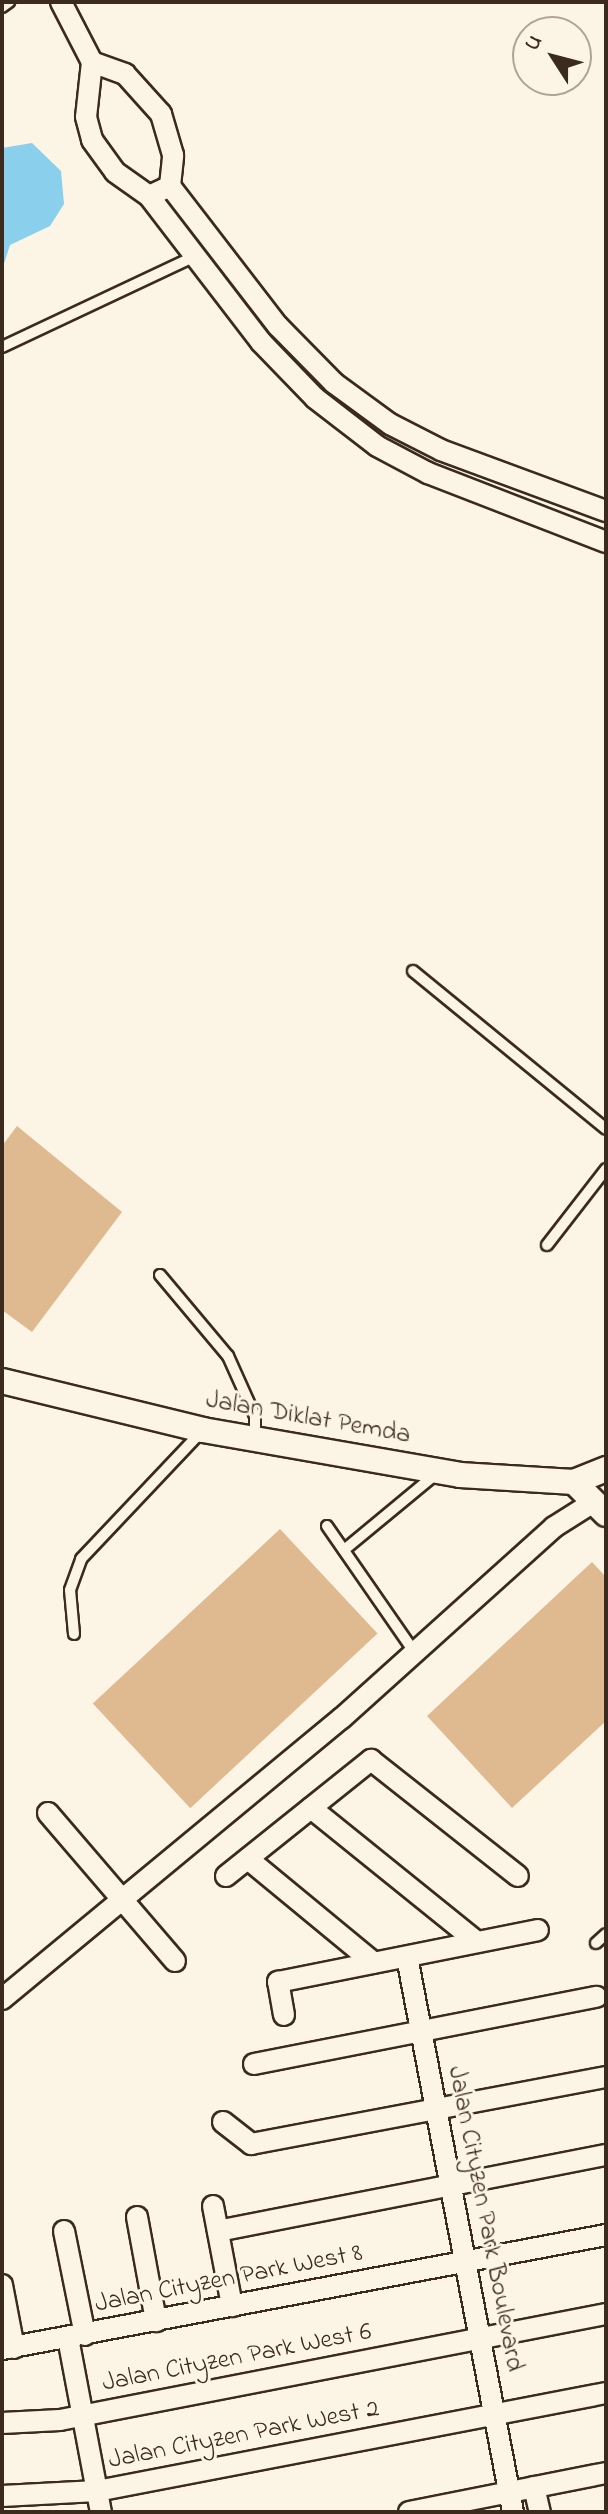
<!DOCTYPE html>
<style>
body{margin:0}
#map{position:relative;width:608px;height:2514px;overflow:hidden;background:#fcf5e5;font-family:"Indie Flower",sans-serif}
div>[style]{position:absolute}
.water>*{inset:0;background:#8acfec}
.building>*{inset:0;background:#dfba90;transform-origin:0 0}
.roads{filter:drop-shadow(2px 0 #3b2a1e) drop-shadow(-2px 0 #3b2a1e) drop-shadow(0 2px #3b2a1e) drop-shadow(0 -2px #3b2a1e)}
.service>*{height:10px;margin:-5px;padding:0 5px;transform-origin:5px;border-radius:5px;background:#fcf5e5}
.minor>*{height:20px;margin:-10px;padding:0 10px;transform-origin:10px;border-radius:10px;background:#fcf5e5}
.tertiary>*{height:24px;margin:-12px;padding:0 12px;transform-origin:12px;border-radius:12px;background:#fcf5e5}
span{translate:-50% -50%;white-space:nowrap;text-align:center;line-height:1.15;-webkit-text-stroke:6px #fcf5e5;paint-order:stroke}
.street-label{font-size:26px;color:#3b2a1e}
.frame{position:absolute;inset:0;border:4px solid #3b2a1e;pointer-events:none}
.north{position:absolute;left:512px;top:16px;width:80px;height:80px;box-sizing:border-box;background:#fcf5e5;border:2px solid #afa495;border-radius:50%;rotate:306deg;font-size:22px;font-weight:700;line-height:32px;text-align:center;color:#3b2a1e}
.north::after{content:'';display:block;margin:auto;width:28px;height:36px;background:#3b2a1e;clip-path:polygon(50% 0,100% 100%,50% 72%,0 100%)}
</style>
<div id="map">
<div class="water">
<div style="clip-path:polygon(32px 143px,61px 171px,64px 204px,50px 226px,10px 245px,2px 270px,2px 148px)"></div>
</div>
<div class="building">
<div style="clip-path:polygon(17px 1126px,122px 1212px,32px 1332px,2px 1310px,2px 1146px)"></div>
<div style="left:280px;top:1529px;width:143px;height:256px;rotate:47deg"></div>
<div style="clip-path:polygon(592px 1562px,606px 1577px,606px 1721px,512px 1808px,427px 1716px)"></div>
</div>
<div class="roads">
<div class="service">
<div style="left:2px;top:7px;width:9px;rotate:-36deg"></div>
<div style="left:2px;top:347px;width:213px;rotate:-25.2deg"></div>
<div style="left:413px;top:971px;width:249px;rotate:39.3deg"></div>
<div style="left:547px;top:1245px;width:96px;rotate:-52.2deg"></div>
<div style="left:160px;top:1275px;width:106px;rotate:50deg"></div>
<div style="left:228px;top:1356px;width:66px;rotate:65.8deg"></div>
<div style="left:255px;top:1416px;width:20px;rotate:90deg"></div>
<div style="left:327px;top:1526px;width:155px;rotate:55.3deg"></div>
<div style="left:344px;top:1550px;width:121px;rotate:-39.6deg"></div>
<div style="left:74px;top:1634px;width:44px;rotate:-95.2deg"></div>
<div style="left:70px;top:1590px;width:33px;rotate:-70deg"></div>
<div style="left:81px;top:1559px;width:176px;rotate:-46.6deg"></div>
<div style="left:596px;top:1943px;width:13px;rotate:-42deg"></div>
</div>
<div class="minor">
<div style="left:61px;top:2px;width:68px;rotate:62.7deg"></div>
<div style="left:92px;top:62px;width:55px;rotate:96.2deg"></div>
<div style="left:86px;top:117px;width:24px;rotate:75deg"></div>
<div style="left:92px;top:140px;width:39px;rotate:54deg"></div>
<div style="left:115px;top:172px;width:42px;rotate:35.2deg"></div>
<div style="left:149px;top:196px;width:23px;rotate:-25deg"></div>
<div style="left:170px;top:186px;width:31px;rotate:-84deg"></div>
<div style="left:173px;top:155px;width:43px;rotate:-106.3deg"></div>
<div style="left:161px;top:114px;width:54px;rotate:-132deg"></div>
<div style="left:125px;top:74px;width:35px;rotate:-160deg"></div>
<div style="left:170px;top:186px;width:177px;rotate:52.4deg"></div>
<div style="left:278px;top:326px;width:80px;rotate:45.5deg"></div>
<div style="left:334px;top:383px;width:69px;rotate:36.2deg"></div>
<div style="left:390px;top:424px;width:57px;rotate:27deg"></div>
<div style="left:441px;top:450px;width:176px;rotate:20.3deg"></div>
<div style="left:149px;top:196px;width:184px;rotate:52.5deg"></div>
<div style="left:261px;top:342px;width:78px;rotate:46deg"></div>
<div style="left:315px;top:398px;width:78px;rotate:37.7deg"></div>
<div style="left:377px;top:446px;width:58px;rotate:27.9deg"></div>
<div style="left:428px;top:473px;width:191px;rotate:21.2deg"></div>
<div style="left:311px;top:1808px;width:213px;rotate:38.9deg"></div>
<div style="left:48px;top:1813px;width:195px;rotate:49.4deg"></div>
<div style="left:248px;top:1859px;width:163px;rotate:39.5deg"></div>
<div style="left:226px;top:1876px;width:186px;rotate:-38.7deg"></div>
<div style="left:371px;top:1760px;width:187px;rotate:38.3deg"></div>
<div style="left:407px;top:1957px;width:565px;rotate:79.19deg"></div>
<div style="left:2px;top:1999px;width:441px;rotate:-39.6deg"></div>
<div style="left:342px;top:1718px;width:285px;rotate:-42deg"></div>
<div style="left:554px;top:1527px;width:45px;rotate:-32.3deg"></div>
<div style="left:284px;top:2015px;width:34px;rotate:-100deg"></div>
<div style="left:278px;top:1982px;width:265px;rotate:-11.3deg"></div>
<div style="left:254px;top:2064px;width:349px;rotate:-11.1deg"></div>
<div style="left:223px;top:2122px;width:36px;rotate:38deg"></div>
<div style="left:251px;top:2144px;width:361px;rotate:-10.7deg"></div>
<div style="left:213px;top:2206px;width:102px;rotate:79.2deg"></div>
<div style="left:137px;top:2217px;width:106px;rotate:79.6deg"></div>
<div style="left:64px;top:2231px;width:106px;rotate:78.6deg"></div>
<div style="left:218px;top:2231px;width:395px;rotate:-11.1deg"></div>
<div style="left:2px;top:2285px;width:64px;rotate:79.2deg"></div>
<div style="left:68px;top:2338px;width:177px;rotate:79.3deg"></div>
<div style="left:2px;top:2349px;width:615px;rotate:-10.69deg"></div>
<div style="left:2px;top:2423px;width:58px;rotate:-3deg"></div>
<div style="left:60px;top:2420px;width:556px;rotate:-10.99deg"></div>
<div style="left:534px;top:2487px;width:26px;rotate:77deg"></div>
<div style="left:2px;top:2496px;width:95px;rotate:-3deg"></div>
<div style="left:97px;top:2491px;width:518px;rotate:-10.9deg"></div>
<div style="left:409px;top:2512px;width:201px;rotate:-11.2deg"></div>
</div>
<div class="tertiary">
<div style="left:2px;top:1381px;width:207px;rotate:13.7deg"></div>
<div style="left:203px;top:1430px;width:261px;rotate:9.9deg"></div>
<div style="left:460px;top:1475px;width:114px;rotate:3.5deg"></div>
<div style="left:574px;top:1482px;width:35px;rotate:-22deg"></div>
<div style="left:574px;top:1482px;width:45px;rotate:45deg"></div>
</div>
</div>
<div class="street-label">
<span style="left:308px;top:1419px;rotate:10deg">Jalan Diklat Pemda</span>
<span style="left:484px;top:2219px;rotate:79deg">Jalan Cityzen Park Boulevard</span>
<span style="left:229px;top:2280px;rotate:-11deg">Jalan Cityzen Park West 8</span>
<span style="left:237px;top:2359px;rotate:-11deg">Jalan Cityzen Park West 6</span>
<span style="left:244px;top:2436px;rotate:-11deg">Jalan Cityzen Park West 2</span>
</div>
<div class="frame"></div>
<div class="north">U</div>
</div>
